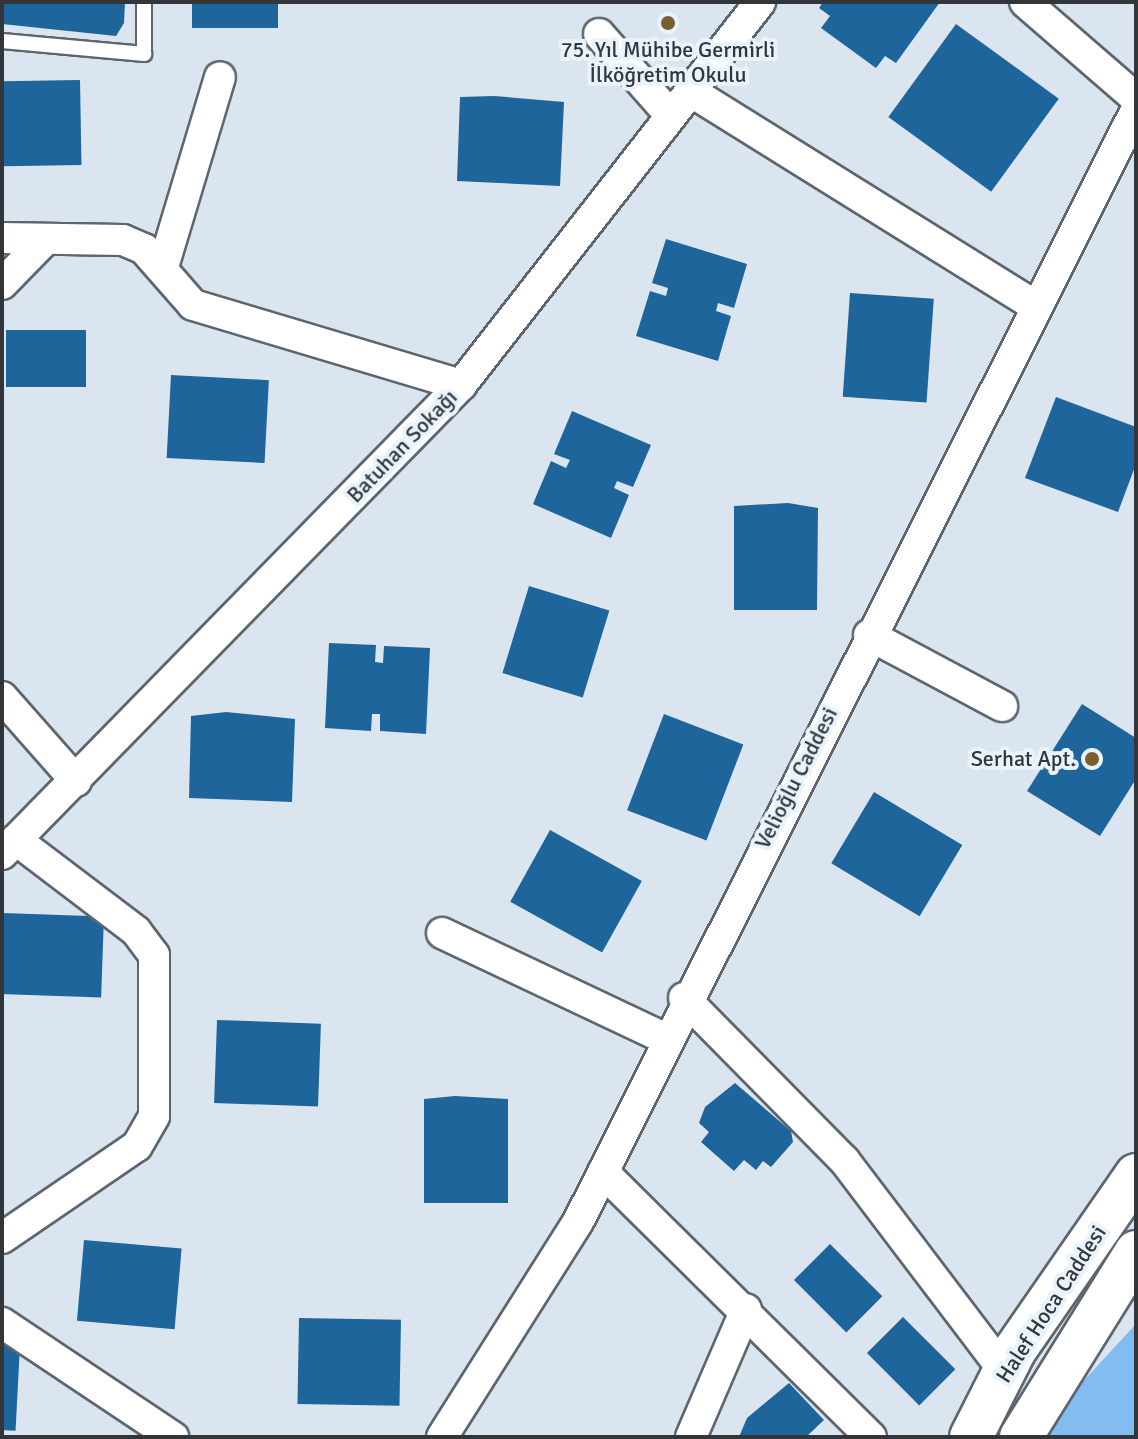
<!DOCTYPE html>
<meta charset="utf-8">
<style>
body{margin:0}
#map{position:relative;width:1138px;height:1439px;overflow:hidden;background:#dbe5ef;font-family:Signika,sans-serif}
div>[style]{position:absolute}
.green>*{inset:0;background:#82bdf1}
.building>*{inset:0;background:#1e659b;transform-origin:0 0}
.roads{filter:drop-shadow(2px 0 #5d666e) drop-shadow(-2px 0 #5d666e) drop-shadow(0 2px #5d666e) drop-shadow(0 -2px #5d666e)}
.service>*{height:14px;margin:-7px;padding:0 7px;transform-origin:7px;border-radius:7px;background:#fff}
.minor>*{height:30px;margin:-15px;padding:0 15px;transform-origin:15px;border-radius:15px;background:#fff}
.secondary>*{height:42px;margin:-21px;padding:0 21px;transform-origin:21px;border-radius:21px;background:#fff}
.dots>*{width:22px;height:22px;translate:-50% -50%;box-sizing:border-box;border:4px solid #e8f3fc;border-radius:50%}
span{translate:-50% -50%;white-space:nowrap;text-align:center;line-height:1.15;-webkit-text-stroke:8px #e8f3fc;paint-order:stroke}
.poi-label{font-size:22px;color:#32363a}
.right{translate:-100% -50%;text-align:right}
.street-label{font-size:22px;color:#32363a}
.frame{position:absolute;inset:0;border:4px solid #32363a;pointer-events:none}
</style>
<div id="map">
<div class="green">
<div style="clip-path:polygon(1136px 1324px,1136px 1437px,1041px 1437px,1075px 1390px)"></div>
</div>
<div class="building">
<div style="clip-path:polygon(2px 2px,125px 2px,124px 23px,116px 36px,2px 24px)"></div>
<div style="left:192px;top:2px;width:86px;height:26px"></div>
<div style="clip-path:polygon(823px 2px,940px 2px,896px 63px,885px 56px,876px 68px,821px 28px,830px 16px,819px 8px)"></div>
<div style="left:956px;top:24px;width:127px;height:115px;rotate:36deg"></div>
<div style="left:80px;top:80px;width:85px;height:78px;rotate:89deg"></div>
<div style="clip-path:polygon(494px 96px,564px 102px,560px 186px,457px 181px,460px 97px)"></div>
<div style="clip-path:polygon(666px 239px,747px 264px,734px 308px,718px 303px,716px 311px,731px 316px,718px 361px,636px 336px,650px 291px,666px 296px,668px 288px,652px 283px)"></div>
<div style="left:850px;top:293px;width:84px;height:104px;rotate:4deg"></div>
<div style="left:6px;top:330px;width:80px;height:57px"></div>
<div style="left:171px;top:375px;width:98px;height:83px;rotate:3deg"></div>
<div style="clip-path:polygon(1056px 397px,1136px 427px,1136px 464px,1118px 512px,1025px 478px)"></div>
<div style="clip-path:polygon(572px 411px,651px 445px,633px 487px,617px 481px,614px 488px,629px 495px,611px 538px,533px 504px,551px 461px,566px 468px,570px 460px,554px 454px)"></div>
<div style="clip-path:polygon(788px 503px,818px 508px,817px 610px,734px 610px,734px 506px)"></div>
<div style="left:529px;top:586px;width:84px;height:91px;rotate:17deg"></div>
<div style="clip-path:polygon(329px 643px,376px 645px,375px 662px,383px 663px,384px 646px,430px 648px,426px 734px,380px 731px,380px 714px,372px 714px,371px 731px,325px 728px)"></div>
<div style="clip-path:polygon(1082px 704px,1136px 738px,1136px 779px,1100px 836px,1027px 791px)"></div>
<div style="clip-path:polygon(226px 712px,295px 719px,292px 802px,189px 798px,191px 716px)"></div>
<div style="left:664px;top:714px;width:85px;height:103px;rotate:21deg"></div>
<div style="left:874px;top:792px;width:103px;height:83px;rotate:31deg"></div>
<div style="left:550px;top:830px;width:105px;height:82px;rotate:29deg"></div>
<div style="left:2px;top:913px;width:102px;height:81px;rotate:2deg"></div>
<div style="left:217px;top:1020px;width:104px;height:83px;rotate:2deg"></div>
<div style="clip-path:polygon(735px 1083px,791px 1131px,793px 1142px,771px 1167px,763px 1161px,756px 1170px,744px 1160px,734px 1171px,701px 1142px,709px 1132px,699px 1123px,705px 1107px)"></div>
<div style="clip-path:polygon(455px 1096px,508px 1099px,508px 1203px,424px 1203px,424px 1099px)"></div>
<div style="left:84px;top:1240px;width:98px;height:81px;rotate:5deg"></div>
<div style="left:830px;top:1244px;width:74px;height:51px;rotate:45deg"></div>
<div style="left:903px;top:1317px;width:74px;height:51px;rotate:45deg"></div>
<div style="left:299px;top:1318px;width:102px;height:86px;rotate:1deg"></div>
<div style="left:2px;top:1345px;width:18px;height:85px;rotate:3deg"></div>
<div style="clip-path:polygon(789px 1383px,824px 1420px,806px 1437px,739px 1437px,747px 1418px)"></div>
</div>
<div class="roads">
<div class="service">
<div style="left:2px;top:41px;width:143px;rotate:5.2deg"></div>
<div style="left:144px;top:54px;width:52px;rotate:-90deg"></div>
</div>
<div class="minor">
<div style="left:1025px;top:2px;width:147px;rotate:40.9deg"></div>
<div style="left:599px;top:34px;width:109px;rotate:48.7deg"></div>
<div style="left:690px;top:91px;width:407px;rotate:31.9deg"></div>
<div style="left:2px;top:238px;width:121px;rotate:0.9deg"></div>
<div style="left:123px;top:240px;width:23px;rotate:23deg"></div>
<div style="left:144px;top:249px;width:74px;rotate:48.8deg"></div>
<div style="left:193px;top:305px;width:280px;rotate:16.6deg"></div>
<div style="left:163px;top:267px;width:198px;rotate:-73.3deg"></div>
<div style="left:2px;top:284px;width:57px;rotate:-45.7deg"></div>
<div style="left:869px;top:635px;width:151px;rotate:28.1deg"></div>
<div style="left:2px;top:697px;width:112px;rotate:48.6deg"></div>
<div style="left:2px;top:854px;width:656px;rotate:-45.62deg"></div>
<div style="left:461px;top:385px;width:486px;rotate:-52deg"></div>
<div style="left:442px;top:933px;width:248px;rotate:25.3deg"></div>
<div style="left:684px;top:998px;width:228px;rotate:45.4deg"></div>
<div style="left:844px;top:1160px;width:265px;rotate:52.8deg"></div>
<div style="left:603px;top:1172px;width:377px;rotate:44.7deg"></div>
<div style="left:2px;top:1238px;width:163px;rotate:-34.3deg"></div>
<div style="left:137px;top:1146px;width:34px;rotate:-60deg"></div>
<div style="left:154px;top:1116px;width:161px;rotate:-90deg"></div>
<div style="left:154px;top:955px;width:30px;rotate:-127deg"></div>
<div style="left:136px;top:931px;width:151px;rotate:-142.8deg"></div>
<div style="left:2px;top:1323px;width:206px;rotate:33.7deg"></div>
<div style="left:442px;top:1437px;width:254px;rotate:-57.7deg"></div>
<div style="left:578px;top:1222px;width:1244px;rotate:-63.35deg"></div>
<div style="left:691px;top:1437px;width:139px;rotate:-66.7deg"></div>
</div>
<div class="secondary">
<div style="left:971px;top:1437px;width:97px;rotate:-63.2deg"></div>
<div style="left:1015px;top:1350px;width:213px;rotate:-55.3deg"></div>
<div style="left:1021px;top:1437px;width:218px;rotate:-58.1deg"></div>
</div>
</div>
<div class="dots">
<div style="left:668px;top:23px;background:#795e30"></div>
<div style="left:1092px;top:759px;background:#795e30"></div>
</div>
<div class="poi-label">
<span style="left:668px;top:62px">75. Yıl Mühibe Germirli<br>İlköğretim Okulu</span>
<span class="right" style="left:1076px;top:759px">Serhat Apt.</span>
</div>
<div class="street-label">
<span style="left:402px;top:446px;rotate:-46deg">Batuhan Sokağı</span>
<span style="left:796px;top:778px;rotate:-63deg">Velioğlu Caddesi</span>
<span style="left:1051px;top:1304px;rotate:-57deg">Halef Hoca Caddesi</span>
</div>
<div class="frame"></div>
</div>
